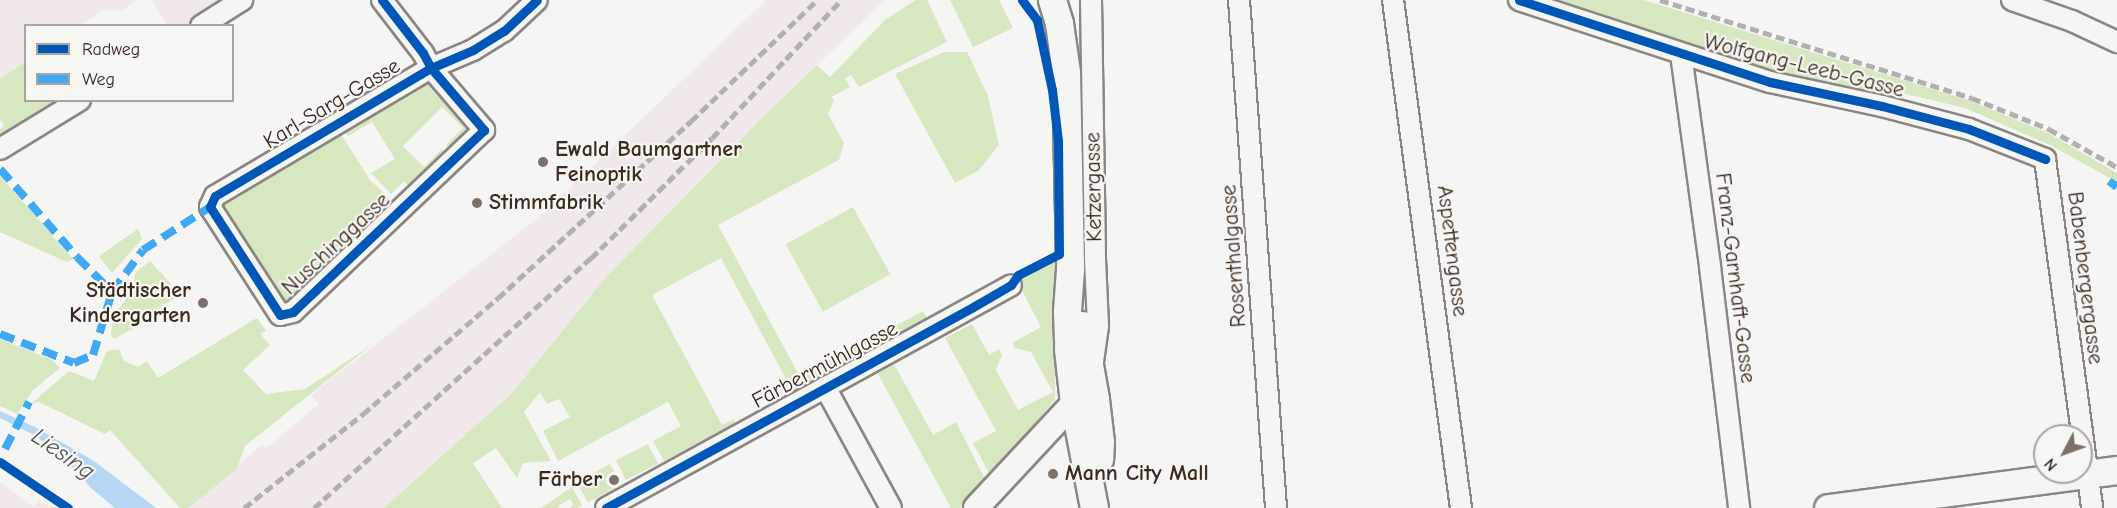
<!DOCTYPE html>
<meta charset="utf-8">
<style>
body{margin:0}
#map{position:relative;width:2117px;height:508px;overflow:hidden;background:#f5f5f3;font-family:"Comic Neue",sans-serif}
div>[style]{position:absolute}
.built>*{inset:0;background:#f0e8eb}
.green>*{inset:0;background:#d7e8c0;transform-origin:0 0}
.water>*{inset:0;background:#b7d7f6}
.roads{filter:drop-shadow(2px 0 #8a8683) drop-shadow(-2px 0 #8a8683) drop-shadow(0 2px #8a8683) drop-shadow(0 -2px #8a8683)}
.minor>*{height:20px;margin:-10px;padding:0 10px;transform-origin:10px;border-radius:10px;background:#f5f5f3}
.tertiary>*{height:24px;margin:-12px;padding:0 12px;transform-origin:12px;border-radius:12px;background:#f5f5f3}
.secondary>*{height:27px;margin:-13.5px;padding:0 13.5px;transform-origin:13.5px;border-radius:13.5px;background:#f5f5f3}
.rail>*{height:4.5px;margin-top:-2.25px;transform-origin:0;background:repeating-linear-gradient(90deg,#b2b0ae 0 9px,transparent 0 13.5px)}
.quiet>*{height:8px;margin-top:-4px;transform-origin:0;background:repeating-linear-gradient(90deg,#3fa9f5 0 15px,transparent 0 23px)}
.cycleway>*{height:9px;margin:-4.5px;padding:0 4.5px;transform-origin:4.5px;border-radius:4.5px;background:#0057b8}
.dots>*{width:16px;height:16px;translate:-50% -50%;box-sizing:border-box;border:3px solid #f6f6f2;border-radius:50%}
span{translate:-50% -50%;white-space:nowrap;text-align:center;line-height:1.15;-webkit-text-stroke:4.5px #f6f6f2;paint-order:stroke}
.street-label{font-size:22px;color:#3b2a1e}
.poi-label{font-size:22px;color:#3b2a1e;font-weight:700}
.left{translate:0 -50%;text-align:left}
.right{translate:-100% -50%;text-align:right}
.water-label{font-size:24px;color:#535254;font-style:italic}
.legend{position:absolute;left:24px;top:24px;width:210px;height:78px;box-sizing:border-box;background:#f6f6f2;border:2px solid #aba49d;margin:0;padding:8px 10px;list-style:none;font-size:18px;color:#3b2a1e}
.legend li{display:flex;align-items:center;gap:12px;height:30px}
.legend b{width:30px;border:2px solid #aba49d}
.north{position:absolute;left:2033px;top:424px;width:60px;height:60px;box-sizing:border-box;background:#f6f6f2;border:2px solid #aba49d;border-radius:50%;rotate:229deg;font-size:16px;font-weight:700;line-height:24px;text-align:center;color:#3b2a1e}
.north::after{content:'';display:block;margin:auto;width:21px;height:27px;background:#7c7169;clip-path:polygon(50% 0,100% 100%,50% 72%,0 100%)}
</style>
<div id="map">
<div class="built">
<div style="clip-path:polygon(0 0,136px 0,121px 11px,104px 10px,81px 25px,26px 26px,25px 62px,0 79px)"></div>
<div style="clip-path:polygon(152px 0,225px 0,184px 26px,167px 25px)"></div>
<div style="clip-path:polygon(766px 0,885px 0,761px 119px,607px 276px,511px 394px,471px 431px,384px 508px,188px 508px,262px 445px,266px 448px,319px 404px,311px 395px,544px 213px)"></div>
<div style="clip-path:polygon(0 482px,34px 507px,39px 500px,52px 508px,0 508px)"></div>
</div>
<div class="green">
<div style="clip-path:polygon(916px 0,927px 0,947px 42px,859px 87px,851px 75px,845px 78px,850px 87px,831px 97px,834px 100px,828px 114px,844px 143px,839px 160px,718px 225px,800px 377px,923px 311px,928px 320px,793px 392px,721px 258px,652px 295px,722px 425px,734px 419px,735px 423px,664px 461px,653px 441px,681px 426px,668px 402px,558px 461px,543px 431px,570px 417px,559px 399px,547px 404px,540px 392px,524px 412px,551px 461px,523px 463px,517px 478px,496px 448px,473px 463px,502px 508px,384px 508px,511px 394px,607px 276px,761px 119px,817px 65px,830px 77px,886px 19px)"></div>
<div style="clip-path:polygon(950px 0,999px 0,1013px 28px,973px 47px)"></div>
<div style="clip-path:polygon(1550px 0,1644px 0,1971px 101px,2048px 133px,2117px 173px,2117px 182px,2052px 146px,1965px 108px,1897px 92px,1877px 98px,1771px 73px)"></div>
<div style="clip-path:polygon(944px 52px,967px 52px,988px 96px,999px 145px,978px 171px,955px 183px,895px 74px)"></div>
<div style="clip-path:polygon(25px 62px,26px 100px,62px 101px,0 139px,0 129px,4px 125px,0 120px,0 79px)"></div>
<div style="clip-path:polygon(431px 82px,471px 125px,471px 133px,452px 151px,446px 145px,463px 128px,442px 107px,403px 146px,424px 167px,442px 149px,448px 156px,412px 189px,404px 181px,391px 194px,371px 173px,395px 159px,372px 122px,348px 136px,344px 131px,416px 86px)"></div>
<div style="clip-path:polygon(339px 131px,370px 180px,396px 205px,290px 307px,280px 306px,221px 212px,224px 202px)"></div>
<div style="clip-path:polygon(0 176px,73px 259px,67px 262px,0 232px)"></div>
<div style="left:853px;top:207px;width:77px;height:77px;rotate:61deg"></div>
<div style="clip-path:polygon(138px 229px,142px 239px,112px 273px,99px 256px)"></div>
<div style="clip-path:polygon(1056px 259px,1055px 400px,990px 475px,973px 443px,996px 431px,945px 338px,972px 324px,989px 355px,999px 349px,1002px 355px,996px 370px,1018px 410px,1053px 392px,1031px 352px,1015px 348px,1012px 343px,1041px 327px,1017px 281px)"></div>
<div style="clip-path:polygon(150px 261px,170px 283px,174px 299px,143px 317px,141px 324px,116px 338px,111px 337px,113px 315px,134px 290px,135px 273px)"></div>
<div style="clip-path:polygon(257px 318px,266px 331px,260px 334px,270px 345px,243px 370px,266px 394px,305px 389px,373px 344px,245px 446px,237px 469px,188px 508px,180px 508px,110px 430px,105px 434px,39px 402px,32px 403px,69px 371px,94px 381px,107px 351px,119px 349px,124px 361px,138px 367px,147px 361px,158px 378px)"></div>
<div style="clip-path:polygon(0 339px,52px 360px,60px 368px,33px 390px,17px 414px,0 406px)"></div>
<div style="clip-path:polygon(894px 364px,933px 435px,956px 422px,985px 479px,960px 508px,951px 508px,878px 374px)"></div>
<div style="left:648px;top:444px;width:22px;height:36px;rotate:63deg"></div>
<div style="left:610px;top:464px;width:23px;height:38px;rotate:61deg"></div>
<div style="clip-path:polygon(572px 487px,582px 505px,577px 508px,570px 508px,573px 504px,570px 499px,558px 506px,559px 508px,541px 508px)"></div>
</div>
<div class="water">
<div style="clip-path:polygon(0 411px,35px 427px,94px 461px,156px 508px,115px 508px,91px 488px,61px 454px,32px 434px,0 418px)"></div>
</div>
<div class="roads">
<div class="minor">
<div style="left:382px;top:0;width:67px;rotate:52.3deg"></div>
<div style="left:423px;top:53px;width:17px;rotate:62deg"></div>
<div style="left:431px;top:68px;width:82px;rotate:49.5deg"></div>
<div style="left:484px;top:130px;width:264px;rotate:136.4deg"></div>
<div style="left:293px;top:312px;width:13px;rotate:167deg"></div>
<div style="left:280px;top:315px;width:129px;rotate:-122.9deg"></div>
<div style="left:210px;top:207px;width:12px;rotate:-66deg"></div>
<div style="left:215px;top:196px;width:251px;rotate:-30.7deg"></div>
<div style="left:431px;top:68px;width:46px;rotate:-23.2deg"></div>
<div style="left:473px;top:50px;width:36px;rotate:-32deg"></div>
<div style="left:504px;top:31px;width:45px;rotate:-43.2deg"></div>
<div style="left:1091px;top:0;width:259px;rotate:89.1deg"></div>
<div style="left:1095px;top:259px;width:67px;rotate:87.4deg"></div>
<div style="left:1098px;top:326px;width:36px;rotate:98deg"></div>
<div style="left:1239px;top:0;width:509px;rotate:85.83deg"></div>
<div style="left:1393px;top:0;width:513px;rotate:82.38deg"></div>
<div style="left:1519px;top:0;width:264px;rotate:18.1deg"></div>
<div style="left:1770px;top:82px;width:115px;rotate:12.1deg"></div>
<div style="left:1882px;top:106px;width:90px;rotate:14.8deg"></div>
<div style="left:1969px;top:129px;width:82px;rotate:21.5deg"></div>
<div style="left:2045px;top:159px;width:352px;rotate:82.3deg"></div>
<div style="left:2012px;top:0;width:64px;rotate:19.3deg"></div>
<div style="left:2072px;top:21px;width:50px;rotate:25deg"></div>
<div style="left:201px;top:26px;width:49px;rotate:-32.4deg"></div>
<div style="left:1681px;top:54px;width:215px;rotate:82.2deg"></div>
<div style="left:1710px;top:267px;width:243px;rotate:83.1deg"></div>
<div style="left:0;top:149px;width:94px;rotate:-31.5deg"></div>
<div style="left:825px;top:387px;width:138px;rotate:61.4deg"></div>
<div style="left:606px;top:508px;width:462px;rotate:-28.8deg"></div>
</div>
<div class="tertiary">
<div style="left:976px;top:508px;width:144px;rotate:-47deg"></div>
<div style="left:1074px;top:403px;width:16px;rotate:-14deg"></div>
</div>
<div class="secondary">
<div style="left:1052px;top:0;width:24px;rotate:73deg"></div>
<div style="left:1059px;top:23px;width:49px;rotate:81.9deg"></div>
<div style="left:1066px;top:72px;width:197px;rotate:88.8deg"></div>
<div style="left:1070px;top:269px;width:42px;rotate:94.1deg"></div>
<div style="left:1067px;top:311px;width:38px;rotate:88deg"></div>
<div style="left:1068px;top:349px;width:54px;rotate:83.7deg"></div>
<div style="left:1074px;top:403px;width:107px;rotate:79.2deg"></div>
<div style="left:1082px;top:325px;width:75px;rotate:80deg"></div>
<div style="left:1095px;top:399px;width:43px;rotate:83.4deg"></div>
<div style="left:1100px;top:442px;width:17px;rotate:93deg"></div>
<div style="left:1828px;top:508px;width:291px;rotate:-7.5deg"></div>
</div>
</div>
<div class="rail">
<div style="left:1660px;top:0;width:327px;rotate:17.4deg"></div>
<div style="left:1972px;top:98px;width:83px;rotate:21.9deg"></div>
<div style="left:2049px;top:129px;width:78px;rotate:29.2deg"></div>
<div style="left:244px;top:508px;width:152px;rotate:-38.3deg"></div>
<div style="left:363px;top:414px;width:178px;rotate:-40.7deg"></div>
<div style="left:498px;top:298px;width:262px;rotate:-42.5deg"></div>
<div style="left:691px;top:121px;width:175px;rotate:-43.8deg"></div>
<div style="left:314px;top:508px;width:373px;rotate:-42.1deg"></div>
<div style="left:591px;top:258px;width:170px;rotate:-44.8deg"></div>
<div style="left:712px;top:138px;width:189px;rotate:-46.9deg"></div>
</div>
<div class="quiet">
<div style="left:0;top:169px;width:117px;rotate:48.8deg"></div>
<div style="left:77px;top:257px;width:49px;rotate:45deg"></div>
<div style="left:2109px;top:181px;width:10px;rotate:37deg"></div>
<div style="left:0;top:334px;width:79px;rotate:21.4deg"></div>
<div style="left:74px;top:363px;width:21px;rotate:-23deg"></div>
<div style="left:93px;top:355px;width:66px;rotate:-73.2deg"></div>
<div style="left:112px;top:292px;width:52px;rotate:-53.6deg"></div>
<div style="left:143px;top:250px;width:80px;rotate:-32.7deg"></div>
<div style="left:5px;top:449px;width:53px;rotate:-62.9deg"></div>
</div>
<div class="cycleway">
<div style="left:382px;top:0;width:67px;rotate:52.3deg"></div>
<div style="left:423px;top:53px;width:17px;rotate:62deg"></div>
<div style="left:431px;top:68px;width:82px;rotate:49.5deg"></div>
<div style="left:484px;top:130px;width:264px;rotate:136.4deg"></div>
<div style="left:293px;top:312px;width:13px;rotate:167deg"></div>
<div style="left:280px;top:315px;width:129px;rotate:-122.9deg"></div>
<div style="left:210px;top:207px;width:12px;rotate:-66deg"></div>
<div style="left:215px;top:196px;width:251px;rotate:-30.7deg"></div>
<div style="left:431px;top:68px;width:46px;rotate:-23.2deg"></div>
<div style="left:473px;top:50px;width:36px;rotate:-32deg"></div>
<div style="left:504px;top:31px;width:45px;rotate:-43.2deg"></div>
<div style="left:1519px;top:0;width:264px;rotate:18.1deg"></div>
<div style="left:1770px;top:82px;width:115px;rotate:12.1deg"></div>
<div style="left:1882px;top:106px;width:90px;rotate:14.8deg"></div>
<div style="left:1969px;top:129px;width:82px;rotate:21.5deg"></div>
<div style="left:0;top:462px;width:82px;rotate:34.1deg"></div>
<div style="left:606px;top:508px;width:418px;rotate:-28.7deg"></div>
<div style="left:973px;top:307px;width:44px;rotate:-30.1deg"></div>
<div style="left:1011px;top:285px;width:12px;rotate:-55deg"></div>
<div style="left:1018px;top:275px;width:46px;rotate:-27.1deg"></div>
<div style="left:1059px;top:254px;width:113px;rotate:-90.5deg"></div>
<div style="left:1058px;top:141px;width:51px;rotate:-96.7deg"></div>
<div style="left:1052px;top:90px;width:72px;rotate:-102.1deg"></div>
<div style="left:1037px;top:20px;width:25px;rotate:-127deg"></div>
</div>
<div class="dots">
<div style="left:543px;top:162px;background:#7c7169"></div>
<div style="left:477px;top:203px;background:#7c7169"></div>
<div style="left:203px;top:303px;background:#7c7169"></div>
<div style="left:1053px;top:474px;background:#7c7169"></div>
<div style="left:614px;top:480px;background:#7c7169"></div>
</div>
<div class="street-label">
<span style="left:1804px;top:66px;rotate:14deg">Wolfgang-Leeb-Gasse</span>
<span style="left:332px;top:104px;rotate:-31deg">Karl-Sarg-Gasse</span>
<span style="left:1094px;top:187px;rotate:-91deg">Ketzergasse</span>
<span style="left:336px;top:244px;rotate:-43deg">Nuschinggasse</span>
<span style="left:1452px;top:251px;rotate:83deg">Aspettengasse</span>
<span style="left:1234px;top:256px;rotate:-94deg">Rosenthalgasse</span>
<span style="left:1735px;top:278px;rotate:83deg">Franz-Garnhaft-Gasse</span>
<span style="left:2085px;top:278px;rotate:83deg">Babenbergergasse</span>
<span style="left:825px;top:365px;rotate:-28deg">Färbermühlgasse</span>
</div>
<div class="poi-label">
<span class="left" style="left:555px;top:162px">Ewald Baumgartner<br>Feinoptik</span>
<span class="left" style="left:489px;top:203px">Stimmfabrik</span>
<span class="right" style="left:191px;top:303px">Städtischer<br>Kindergarten</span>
<span class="left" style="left:1065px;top:474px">Mann City Mall</span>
<span class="right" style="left:602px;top:480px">Färber</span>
</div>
<div class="water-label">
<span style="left:63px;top:454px;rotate:35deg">Liesing</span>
</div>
<ul class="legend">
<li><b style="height:8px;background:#0057b8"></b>Radweg</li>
<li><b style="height:8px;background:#3fa9f5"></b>Weg</li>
</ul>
<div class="north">N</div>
</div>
